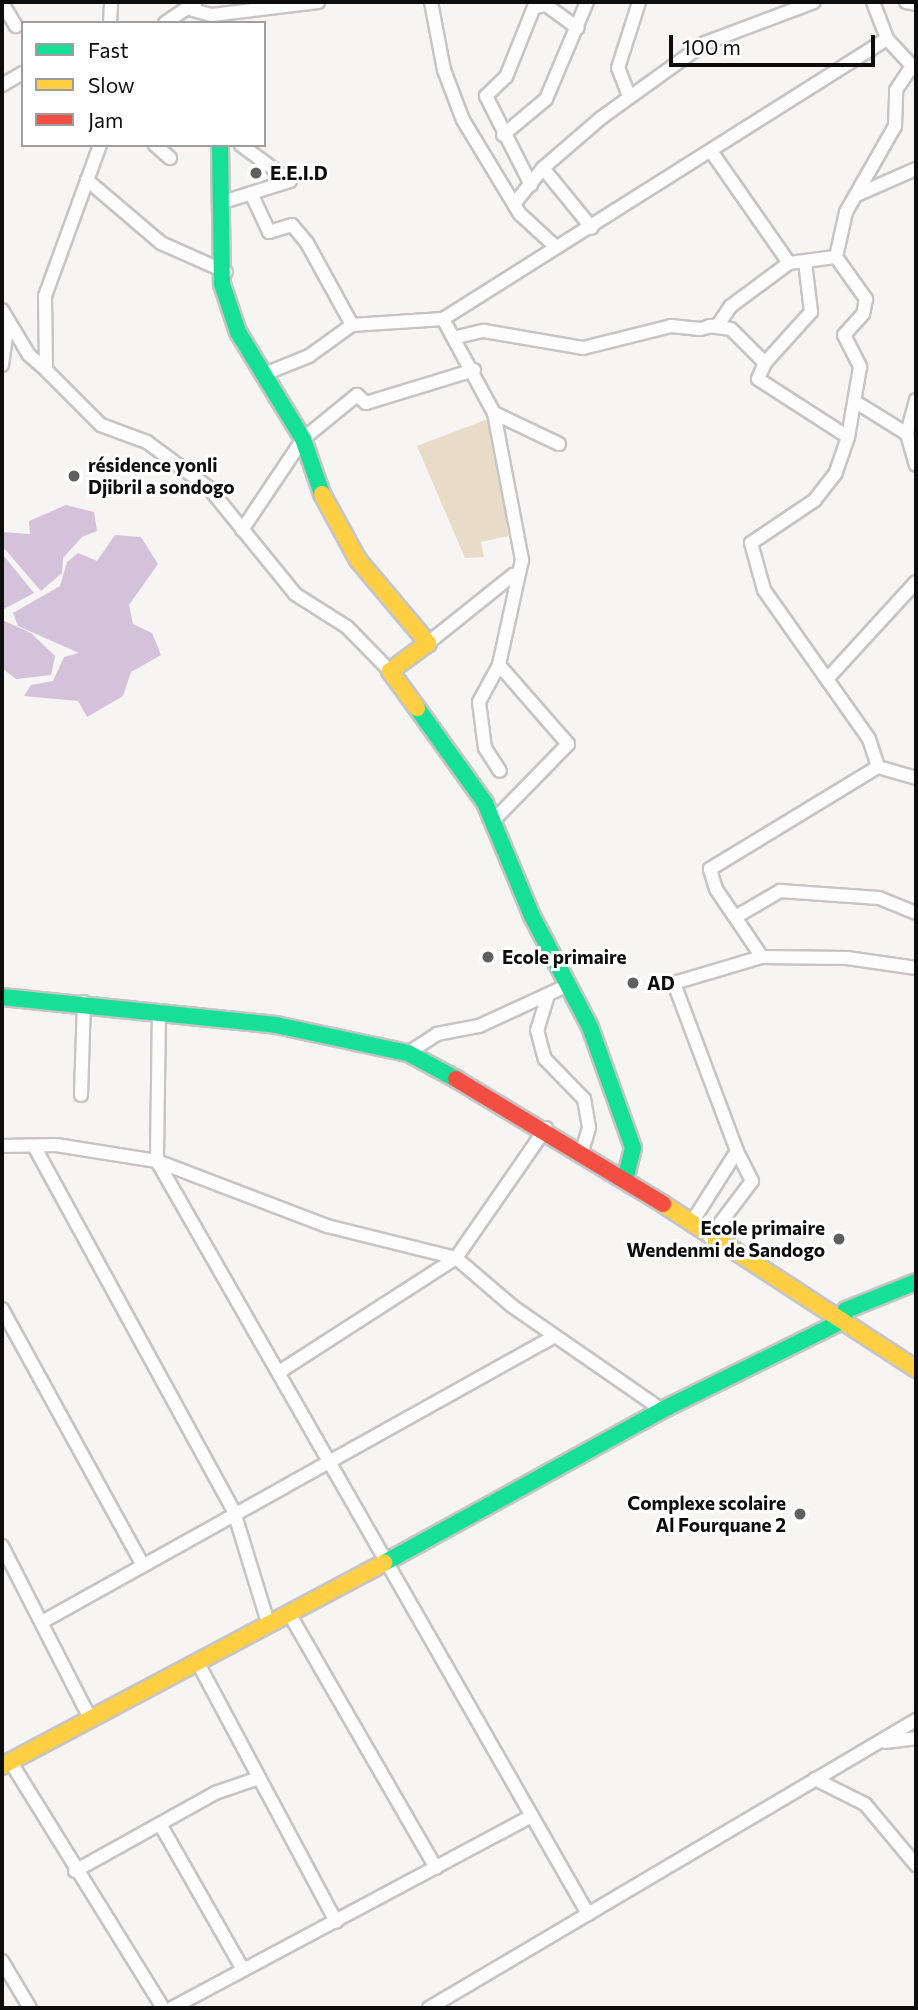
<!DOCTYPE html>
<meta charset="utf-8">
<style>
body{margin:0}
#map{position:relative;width:918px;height:2010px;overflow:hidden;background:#f7f4f4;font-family:Commissioner,sans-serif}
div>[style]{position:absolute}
.green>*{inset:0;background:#e8dbc7}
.water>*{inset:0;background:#d3c2da}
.roads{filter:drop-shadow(2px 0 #c6c4c4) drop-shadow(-2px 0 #c6c4c4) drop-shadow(0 2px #c6c4c4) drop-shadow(0 -2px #c6c4c4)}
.street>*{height:12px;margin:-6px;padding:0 6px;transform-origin:6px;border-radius:6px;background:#fefdfd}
.fast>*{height:16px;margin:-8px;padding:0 8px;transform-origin:8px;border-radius:8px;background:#16e098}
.slow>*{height:16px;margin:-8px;padding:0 8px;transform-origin:8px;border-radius:8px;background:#ffcf43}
.jam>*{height:16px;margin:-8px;padding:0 8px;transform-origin:8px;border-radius:8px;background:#f24e42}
.dots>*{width:19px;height:19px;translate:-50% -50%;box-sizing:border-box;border:4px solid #fff;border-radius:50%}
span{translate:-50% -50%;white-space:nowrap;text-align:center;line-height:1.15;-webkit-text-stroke:6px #fff;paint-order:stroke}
.poi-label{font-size:19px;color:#0e0d0d;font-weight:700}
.left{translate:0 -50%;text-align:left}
.right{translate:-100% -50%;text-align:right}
.frame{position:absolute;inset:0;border:4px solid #0e0d0d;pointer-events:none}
.legend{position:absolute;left:21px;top:21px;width:245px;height:126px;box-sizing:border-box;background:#fff;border:2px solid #9f9e9e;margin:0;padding:9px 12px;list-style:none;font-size:21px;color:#0e0d0d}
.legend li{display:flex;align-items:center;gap:14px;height:35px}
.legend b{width:35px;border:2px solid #9f9e9e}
.scale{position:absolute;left:669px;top:35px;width:206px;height:32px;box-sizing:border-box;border:4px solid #0e0d0d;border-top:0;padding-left:9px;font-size:21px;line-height:24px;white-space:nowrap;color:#0e0d0d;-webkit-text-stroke:5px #fff;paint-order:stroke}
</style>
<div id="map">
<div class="green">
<div style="clip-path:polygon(493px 417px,508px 536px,481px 542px,484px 557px,465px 558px,417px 446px)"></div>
</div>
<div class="water">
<div style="clip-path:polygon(66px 505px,94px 512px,97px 531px,82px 537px,63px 558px,62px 573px,41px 591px,2px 546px,2px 532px,30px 534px,29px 521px)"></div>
<div style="clip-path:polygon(115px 535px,141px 537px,158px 564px,129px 605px,133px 624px,152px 633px,161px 655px,131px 672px,123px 696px,87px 717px,78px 701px,24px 696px,31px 685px,53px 681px,64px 657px,79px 653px,18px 626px,13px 613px,60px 586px,67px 562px,78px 553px,97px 561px)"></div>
<div style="clip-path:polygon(4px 556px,34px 593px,2px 610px,2px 558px)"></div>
<div style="clip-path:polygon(2px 620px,31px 633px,55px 656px,51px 675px,16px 679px,2px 668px)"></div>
</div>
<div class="roads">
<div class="street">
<div style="left:431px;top:2px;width:69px;rotate:79.2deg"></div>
<div style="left:444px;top:70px;width:53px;rotate:69.2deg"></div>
<div style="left:463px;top:120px;width:110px;rotate:58.8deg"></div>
<div style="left:520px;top:214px;width:49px;rotate:42.5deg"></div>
<div style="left:873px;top:2px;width:40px;rotate:69deg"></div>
<div style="left:887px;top:39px;width:42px;rotate:46.9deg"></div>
<div style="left:906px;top:2px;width:10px;rotate:11deg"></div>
<div style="left:2px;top:3px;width:27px;rotate:59deg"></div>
<div style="left:193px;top:10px;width:20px;rotate:15deg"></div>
<div style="left:212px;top:15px;width:107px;rotate:-7deg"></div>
<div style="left:110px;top:23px;width:21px;rotate:-87deg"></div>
<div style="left:165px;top:23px;width:37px;rotate:-34deg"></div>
<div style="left:2px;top:85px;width:24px;rotate:-30deg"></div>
<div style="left:629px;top:96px;width:30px;rotate:-111deg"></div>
<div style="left:618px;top:68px;width:69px;rotate:-72.3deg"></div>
<div style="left:503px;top:135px;width:56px;rotate:-39.9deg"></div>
<div style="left:546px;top:99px;width:105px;rotate:-67.1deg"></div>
<div style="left:100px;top:145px;width:161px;rotate:110deg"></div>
<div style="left:45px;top:296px;width:74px;rotate:89.2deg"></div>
<div style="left:46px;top:370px;width:78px;rotate:45deg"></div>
<div style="left:101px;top:425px;width:49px;rotate:20.3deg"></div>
<div style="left:147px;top:442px;width:77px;rotate:36.6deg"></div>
<div style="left:209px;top:488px;width:136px;rotate:50.9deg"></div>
<div style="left:295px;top:594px;width:62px;rotate:32.4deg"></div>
<div style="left:347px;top:627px;width:62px;rotate:45.7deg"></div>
<div style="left:155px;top:145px;width:20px;rotate:41deg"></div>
<div style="left:713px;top:154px;width:133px;rotate:55.1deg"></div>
<div style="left:543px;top:168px;width:77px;rotate:50.8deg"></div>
<div style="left:87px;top:180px;width:97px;rotate:40.4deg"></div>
<div style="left:161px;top:243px;width:71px;rotate:24deg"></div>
<div style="left:531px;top:185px;width:100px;rotate:-116.8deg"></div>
<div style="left:486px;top:96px;width:28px;rotate:-44deg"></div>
<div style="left:506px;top:77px;width:75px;rotate:-68.2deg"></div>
<div style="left:534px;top:7px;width:12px;rotate:-9deg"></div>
<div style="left:546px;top:5px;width:39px;rotate:36deg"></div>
<div style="left:251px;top:193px;width:43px;rotate:65.2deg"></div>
<div style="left:269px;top:232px;width:24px;rotate:-17deg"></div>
<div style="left:292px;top:225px;width:23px;rotate:50deg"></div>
<div style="left:307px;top:243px;width:94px;rotate:61.2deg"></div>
<div style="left:859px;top:194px;width:62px;rotate:-23.7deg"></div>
<div style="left:223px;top:202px;width:70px;rotate:-17.4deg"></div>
<div style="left:290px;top:181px;width:61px;rotate:-143.7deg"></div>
<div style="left:514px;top:204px;width:46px;rotate:-51.1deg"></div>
<div style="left:543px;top:168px;width:77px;rotate:-40.8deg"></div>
<div style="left:601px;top:118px;width:128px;rotate:-35.8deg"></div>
<div style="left:705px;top:43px;width:116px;rotate:-20.6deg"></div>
<div style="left:836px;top:257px;width:52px;rotate:54.5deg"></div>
<div style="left:866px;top:299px;width:15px;rotate:101deg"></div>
<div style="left:863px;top:314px;width:28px;rotate:132deg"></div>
<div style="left:844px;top:335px;width:36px;rotate:63deg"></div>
<div style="left:860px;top:367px;width:71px;rotate:99.7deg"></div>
<div style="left:2px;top:310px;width:52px;rotate:59deg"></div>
<div style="left:29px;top:355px;width:23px;rotate:41deg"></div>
<div style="left:443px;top:319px;width:107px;rotate:61.5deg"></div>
<div style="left:494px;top:413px;width:150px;rotate:79.2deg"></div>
<div style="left:522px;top:560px;width:107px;rotate:102.4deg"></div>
<div style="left:499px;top:665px;width:42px;rotate:118.4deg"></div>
<div style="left:479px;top:702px;width:46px;rotate:82.6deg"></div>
<div style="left:485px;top:748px;width:27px;rotate:57deg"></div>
<div style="left:709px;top:326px;width:22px;rotate:8deg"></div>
<div style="left:731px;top:329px;width:48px;rotate:45deg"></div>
<div style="left:765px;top:363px;width:17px;rotate:114deg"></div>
<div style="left:758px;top:379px;width:107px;rotate:32.8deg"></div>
<div style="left:848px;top:437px;width:39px;rotate:109deg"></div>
<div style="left:835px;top:474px;width:33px;rotate:128deg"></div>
<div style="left:815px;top:500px;width:77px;rotate:146.1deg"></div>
<div style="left:751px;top:543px;width:49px;rotate:74.5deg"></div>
<div style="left:764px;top:590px;width:182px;rotate:54.8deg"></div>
<div style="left:869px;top:739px;width:29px;rotate:72deg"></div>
<div style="left:878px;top:767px;width:40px;rotate:16deg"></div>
<div style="left:457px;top:337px;width:28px;rotate:-13deg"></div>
<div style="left:484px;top:331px;width:100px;rotate:9.7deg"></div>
<div style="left:583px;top:348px;width:91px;rotate:-14deg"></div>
<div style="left:671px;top:326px;width:29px;rotate:6deg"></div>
<div style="left:700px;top:329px;width:18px;rotate:-13deg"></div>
<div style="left:718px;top:325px;width:23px;rotate:-56deg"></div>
<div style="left:731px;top:306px;width:72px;rotate:-36.6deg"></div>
<div style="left:789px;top:263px;width:47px;rotate:-7.3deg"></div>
<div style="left:836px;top:257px;width:46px;rotate:-77.5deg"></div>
<div style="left:846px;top:212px;width:99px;rotate:-60.3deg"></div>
<div style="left:895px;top:126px;width:36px;rotate:-88deg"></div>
<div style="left:896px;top:90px;width:29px;rotate:-56deg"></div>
<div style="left:765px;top:363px;width:69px;rotate:-48deg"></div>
<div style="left:811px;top:312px;width:50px;rotate:-96.8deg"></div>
<div style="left:2px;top:365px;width:36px;rotate:-82deg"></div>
<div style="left:262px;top:375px;width:51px;rotate:-22deg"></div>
<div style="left:309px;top:356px;width:53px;rotate:-35.8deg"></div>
<div style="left:352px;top:325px;width:91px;rotate:-3.8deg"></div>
<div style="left:443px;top:319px;width:525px;rotate:-32.24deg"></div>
<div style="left:916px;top:400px;width:35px;rotate:105deg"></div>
<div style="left:907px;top:434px;width:32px;rotate:74deg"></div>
<div style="left:859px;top:404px;width:57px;rotate:32deg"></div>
<div style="left:494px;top:413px;width:72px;rotate:25.5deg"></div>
<div style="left:242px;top:530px;width:110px;rotate:-56.2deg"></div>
<div style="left:303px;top:439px;width:70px;rotate:-39.2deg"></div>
<div style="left:357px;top:395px;width:12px;rotate:42deg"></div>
<div style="left:366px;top:403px;width:113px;rotate:-17deg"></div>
<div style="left:428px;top:643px;width:109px;rotate:-38.7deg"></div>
<div style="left:829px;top:677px;width:129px;rotate:-47.5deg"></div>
<div style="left:492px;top:822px;width:109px;rotate:-45.7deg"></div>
<div style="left:568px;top:744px;width:105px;rotate:-131.1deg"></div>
<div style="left:739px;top:915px;width:48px;rotate:-30.3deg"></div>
<div style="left:780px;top:891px;width:99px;rotate:4deg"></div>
<div style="left:879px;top:898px;width:40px;rotate:22deg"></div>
<div style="left:762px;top:957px;width:82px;rotate:-124.1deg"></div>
<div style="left:716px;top:889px;width:21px;rotate:-107deg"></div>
<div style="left:710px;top:869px;width:197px;rotate:-31.3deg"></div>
<div style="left:548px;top:995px;width:37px;rotate:107deg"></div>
<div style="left:537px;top:1030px;width:30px;rotate:75deg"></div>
<div style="left:545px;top:1059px;width:56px;rotate:45.7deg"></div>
<div style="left:584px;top:1099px;width:29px;rotate:80deg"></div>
<div style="left:589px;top:1128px;width:24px;rotate:107deg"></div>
<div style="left:159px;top:1011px;width:150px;rotate:90.8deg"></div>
<div style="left:157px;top:1161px;width:868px;rotate:60.21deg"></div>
<div style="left:408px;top:1053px;width:35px;rotate:-33deg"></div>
<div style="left:437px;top:1034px;width:43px;rotate:-10.8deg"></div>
<div style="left:479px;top:1026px;width:96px;rotate:-24.7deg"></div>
<div style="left:81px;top:1095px;width:93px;rotate:-88.2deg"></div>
<div style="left:546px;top:1128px;width:158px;rotate:124.7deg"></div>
<div style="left:456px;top:1258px;width:74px;rotate:40.6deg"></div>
<div style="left:512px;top:1306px;width:183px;rotate:34.7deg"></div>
<div style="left:2px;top:1146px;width:54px;rotate:-1.1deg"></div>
<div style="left:56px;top:1145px;width:102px;rotate:9deg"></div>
<div style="left:157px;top:1161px;width:182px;rotate:20.9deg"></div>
<div style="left:327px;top:1226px;width:133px;rotate:13.9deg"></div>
<div style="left:456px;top:1258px;width:207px;rotate:147.2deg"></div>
<div style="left:34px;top:1146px;width:417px;rotate:61.3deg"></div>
<div style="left:234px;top:1512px;width:119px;rotate:72.9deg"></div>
<div style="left:692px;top:1222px;width:84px;rotate:-57.6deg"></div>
<div style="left:737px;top:1151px;width:179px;rotate:-110.6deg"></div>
<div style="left:674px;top:983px;width:92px;rotate:-16.5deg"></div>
<div style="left:762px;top:957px;width:85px;rotate:0.7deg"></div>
<div style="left:847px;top:958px;width:70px;rotate:8.2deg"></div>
<div style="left:712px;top:1234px;width:66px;rotate:-53deg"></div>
<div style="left:752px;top:1181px;width:34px;rotate:-117deg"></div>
<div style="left:2px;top:1309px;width:292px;rotate:61.2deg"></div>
<div style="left:2px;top:1546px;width:193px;rotate:62.9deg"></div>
<div style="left:290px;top:1615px;width:292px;rotate:60deg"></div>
<div style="left:42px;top:1622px;width:587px;rotate:-29.14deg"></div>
<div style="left:199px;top:1665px;width:291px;rotate:61.9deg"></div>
<div style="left:885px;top:1742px;width:31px;rotate:-7deg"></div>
<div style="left:10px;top:1761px;width:291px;rotate:58.2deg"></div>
<div style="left:815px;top:1779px;width:56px;rotate:26.6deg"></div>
<div style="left:865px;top:1804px;width:80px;rotate:50.1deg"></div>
<div style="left:160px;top:1824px;width:166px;rotate:60.3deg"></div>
<div style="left:75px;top:1871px;width:160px;rotate:-29.1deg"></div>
<div style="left:215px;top:1793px;width:43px;rotate:-18.9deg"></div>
<div style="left:2px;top:1961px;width:55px;rotate:59.2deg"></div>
<div style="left:172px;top:2008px;width:408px;rotate:-28.1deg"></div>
<div style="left:429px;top:2008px;width:566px;rotate:-30.6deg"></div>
</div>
<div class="fast">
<div style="left:220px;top:145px;width:139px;rotate:89.2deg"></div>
<div style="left:222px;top:284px;width:51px;rotate:71.6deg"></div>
<div style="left:238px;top:332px;width:125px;rotate:58.7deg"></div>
<div style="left:303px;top:439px;width:58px;rotate:70.9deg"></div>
<div style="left:417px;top:708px;width:117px;rotate:54.4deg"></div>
<div style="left:485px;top:803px;width:122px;rotate:67.4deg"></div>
<div style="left:532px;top:916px;width:125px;rotate:62.4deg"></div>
<div style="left:590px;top:1027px;width:128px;rotate:70.4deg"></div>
<div style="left:633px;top:1148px;width:32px;rotate:104deg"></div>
<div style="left:2px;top:997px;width:275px;rotate:5.8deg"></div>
<div style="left:276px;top:1025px;width:135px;rotate:12deg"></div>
<div style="left:408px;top:1053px;width:55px;rotate:28.4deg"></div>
<div style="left:384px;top:1563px;width:317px;rotate:-28.8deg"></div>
<div style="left:662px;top:1410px;width:203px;rotate:-26.3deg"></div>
<div style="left:844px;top:1320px;width:10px;rotate:-79deg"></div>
<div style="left:846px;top:1310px;width:75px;rotate:-21.8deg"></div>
</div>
<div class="slow">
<div style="left:322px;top:494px;width:75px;rotate:61.4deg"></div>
<div style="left:358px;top:560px;width:109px;rotate:49.9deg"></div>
<div style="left:428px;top:643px;width:47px;rotate:143.6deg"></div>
<div style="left:390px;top:671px;width:46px;rotate:53.9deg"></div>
<div style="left:663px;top:1204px;width:302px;rotate:33.1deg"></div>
<div style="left:2px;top:1766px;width:433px;rotate:-28deg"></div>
</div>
<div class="jam">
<div style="left:456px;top:1079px;width:242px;rotate:31.1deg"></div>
</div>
</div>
<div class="dots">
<div style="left:256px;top:173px;background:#605e5e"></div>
<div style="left:74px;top:476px;background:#605e5e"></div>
<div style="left:488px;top:957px;background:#605e5e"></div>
<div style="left:633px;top:983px;background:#605e5e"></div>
<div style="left:839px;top:1239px;background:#605e5e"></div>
<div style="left:800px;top:1514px;background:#605e5e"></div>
</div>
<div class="poi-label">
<span class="left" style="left:270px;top:173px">E.E.I.D</span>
<span class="left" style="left:88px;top:476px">résidence yonli<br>Djibril a sondogo</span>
<span class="left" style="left:502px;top:957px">Ecole primaire</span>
<span class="left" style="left:647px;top:983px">AD</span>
<span class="right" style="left:825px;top:1239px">Ecole primaire<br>Wendenmi de Sandogo</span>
<span class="right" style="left:786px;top:1514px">Complexe scolaire<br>Al Fourquane 2</span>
</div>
<div class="frame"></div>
<ul class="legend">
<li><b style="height:9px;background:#16e098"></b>Fast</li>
<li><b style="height:9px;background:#ffcf43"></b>Slow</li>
<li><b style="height:9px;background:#f24e42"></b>Jam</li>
</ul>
<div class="scale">100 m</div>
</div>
